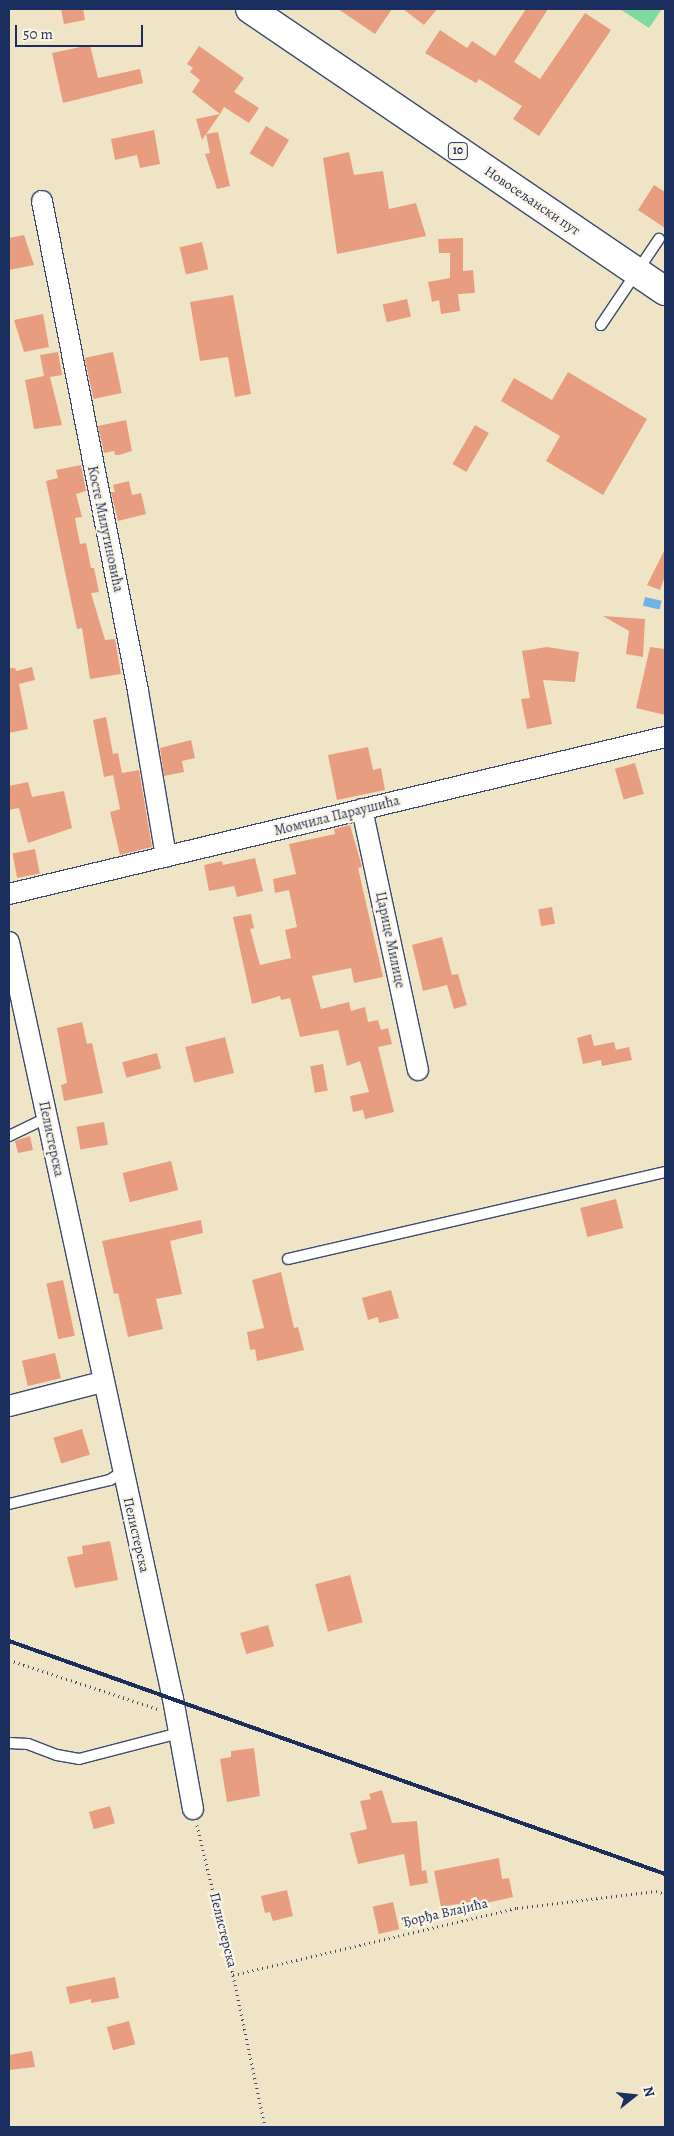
<!DOCTYPE html>
<meta charset="utf-8">
<style>
body{margin:0}
#map{position:relative;width:674px;height:2136px;overflow:hidden;background:#efe5c6;font-family:Alegreya,serif}
div>[style]{position:absolute}
.green>*{inset:0;background:#7fd9a0}
.water>*{inset:0;background:#6fb2e4;transform-origin:0 0}
.building>*{inset:0;background:#e89d80;transform-origin:0 0}
.path>*{height:3px;margin-top:-1.5px;transform-origin:0;background:repeating-linear-gradient(90deg,#3b4a6e 0 1px,transparent 0 5px)}
.roads{filter:drop-shadow(1px 0 #3b4a6e) drop-shadow(-1px 0 #3b4a6e) drop-shadow(0 1px #3b4a6e) drop-shadow(0 -1px #3b4a6e)}
.service>*{height:10px;margin:-5px;padding:0 5px;transform-origin:5px;border-radius:5px;background:#fff}
.minor>*{height:20px;margin:-10px;padding:0 10px;transform-origin:10px;border-radius:10px;background:#fff}
.primary>*{height:28px;margin:-14px;padding:0 14px;transform-origin:14px;border-radius:14px;background:#fff}
.rail>*{height:4px;margin:-2px;padding:0 2px;transform-origin:2px;border-radius:2px;background:#1b2f5e}
span{translate:-50% -50%;white-space:nowrap;text-align:center;line-height:1.15;-webkit-text-stroke:4.5px #fcf5e5;paint-order:stroke}
.shield-label span{padding:1px 4px;background:#fcf5e5;border:1px solid;border-radius:4px;-webkit-text-stroke-width:0}
.shield-label{font-size:12px;color:#1b2f5e;font-weight:700}
.street-label{font-size:14px;color:#1b2f5e}
.frame{position:absolute;inset:0;border:10px solid #1b2f5e;pointer-events:none}
.north{position:absolute;left:609px;top:2071px;width:50px;height:50px;-webkit-text-stroke:4px #fcf5e5;paint-order:stroke;rotate:74deg;font-size:14px;font-weight:700;line-height:20px;text-align:center;color:#1b2f5e}
.north::after{content:'';display:block;margin:auto;width:18px;height:22px;background:#1b2f5e;clip-path:polygon(50% 0,100% 100%,50% 72%,0 100%)}
.scale{position:absolute;left:15px;top:25px;width:128px;height:22px;box-sizing:border-box;border:2px solid #1b2f5e;border-top:0;padding-left:6px;font-size:15px;line-height:18px;white-space:nowrap;color:#1b2f5e;-webkit-text-stroke:4px #fcf5e5;paint-order:stroke}
</style>
<div id="map">
<div class="green">
<div style="clip-path:polygon(620px 9px,662px 9px,649px 28px)"></div>
</div>
<div class="water">
<div style="left:645px;top:597px;width:17px;height:9px;rotate:13deg"></div>
</div>
<div class="building">
<div style="clip-path:polygon(61px 9px,83px 9px,85px 20px,64px 24px)"></div>
<div style="clip-path:polygon(338px 9px,392px 9px,375px 34px)"></div>
<div style="clip-path:polygon(403px 9px,437px 9px,424px 25px)"></div>
<div style="clip-path:polygon(526px 9px,548px 9px,514px 62px,540px 79px,585px 13px,611px 30px,539px 136px,513px 119px,522px 106px,479px 79px,476px 83px,425px 53px,440px 30px,467px 48px,472px 41px,495px 56px)"></div>
<div style="clip-path:polygon(90px 45px,98px 78px,140px 69px,143px 83px,63px 103px,52px 53px)"></div>
<div style="clip-path:polygon(199px 46px,244px 78px,234px 92px,259px 108px,249px 123px,224px 107px,220px 114px,192px 92px,200px 80px,190px 72px,193px 68px,187px 64px)"></div>
<div style="clip-path:polygon(220px 114px,202px 140px,196px 119px)"></div>
<div style="left:266px;top:126px;width:27px;height:32px;rotate:31deg"></div>
<div style="clip-path:polygon(154px 130px,160px 164px,140px 168px,137px 155px,115px 160px,111px 139px)"></div>
<div style="clip-path:polygon(218px 132px,230px 186px,217px 189px,205px 154px,210px 153px,206px 134px)"></div>
<div style="clip-path:polygon(349px 152px,354px 175px,383px 171px,389px 209px,416px 203px,426px 236px,337px 254px,323px 158px)"></div>
<div style="clip-path:polygon(654px 185px,665px 192px,665px 228px,638px 210px)"></div>
<div style="clip-path:polygon(24px 235px,34px 265px,9px 270px,9px 238px)"></div>
<div style="clip-path:polygon(463px 238px,463px 271px,473px 270px,475px 293px,458px 294px,460px 311px,441px 314px,439px 300px,432px 302px,428px 282px,450px 278px,450px 253px,439px 253px,438px 239px)"></div>
<div style="left:202px;top:242px;width:28px;height:23px;rotate:77deg"></div>
<div style="clip-path:polygon(233px 295px,251px 394px,235px 397px,228px 357px,200px 361px,190px 302px)"></div>
<div style="left:407px;top:299px;width:18px;height:25px;rotate:77deg"></div>
<div style="clip-path:polygon(43px 314px,49px 347px,24px 352px,14px 320px)"></div>
<div style="clip-path:polygon(58px 352px,62px 375px,50px 377px,62px 425px,34px 429px,25px 380px,44px 376px,40px 355px)"></div>
<div style="left:113px;top:352px;width:42px;height:29px;rotate:78deg"></div>
<div style="clip-path:polygon(568px 372px,647px 419px,603px 495px,546px 461px,560px 436px,501px 401px,514px 378px,552px 400px)"></div>
<div style="clip-path:polygon(126px 420px,132px 451px,119px 455px,115px 455px,114px 451px,104px 453px,98px 426px)"></div>
<div style="left:475px;top:425px;width:16px;height:45px;rotate:30deg"></div>
<div style="clip-path:polygon(81px 465px,86px 491px,76px 494px,82px 517px,75px 518px,80px 544px,86px 543px,91px 568px,94px 568px,99px 592px,91px 593px,105px 640px,115px 639px,121px 674px,90px 679px,82px 628px,77px 629px,46px 481px,58px 478px,56px 470px)"></div>
<div style="clip-path:polygon(129px 481px,132px 495px,141px 493px,146px 514px,118px 521px,111px 492px,115px 492px,113px 485px)"></div>
<div style="clip-path:polygon(665px 549px,665px 576px,660px 590px,647px 585px)"></div>
<div style="clip-path:polygon(603px 616px,645px 619px,643px 657px,626px 654px,629px 631px)"></div>
<div style="clip-path:polygon(547px 647px,579px 652px,575px 682px,543px 680px,552px 724px,527px 729px,521px 699px,530px 698px,522px 651px)"></div>
<div style="clip-path:polygon(650px 647px,665px 649px,665px 715px,636px 708px)"></div>
<div style="clip-path:polygon(32px 667px,35px 680px,19px 684px,28px 729px,9px 733px,9px 668px,15px 668px,16px 671px)"></div>
<div style="clip-path:polygon(106px 717px,113px 754px,118px 753px,122px 773px,139px 770px,152px 847px,120px 855px,110px 812px,120px 809px,113px 775px,104px 777px,93px 720px)"></div>
<div style="clip-path:polygon(191px 740px,195px 758px,182px 761px,184px 772px,164px 776px,160px 748px)"></div>
<div style="clip-path:polygon(368px 747px,373px 770px,381px 768px,385px 790px,337px 800px,328px 755px)"></div>
<div style="left:635px;top:763px;width:32px;height:21px;rotate:74deg"></div>
<div style="clip-path:polygon(28px 782px,32px 797px,64px 791px,72px 828px,28px 843px,19px 808px,9px 810px,9px 786px)"></div>
<div style="clip-path:polygon(350px 825px,362px 867px,358px 868px,383px 977px,354px 983px,351px 968px,312px 976px,321px 1009px,349px 1002px,351px 1011px,365px 1007px,368px 1022px,378px 1020px,381px 1030px,388px 1028px,392px 1044px,378px 1047px,394px 1112px,365px 1119px,363px 1110px,353px 1112px,350px 1096px,369px 1092px,360px 1061px,347px 1066px,338px 1030px,300px 1037px,290px 998px,281px 1000px,280px 996px,252px 1004px,233px 917px,251px 914px,254px 928px,250px 929px,260px 965px,291px 958px,285px 930px,297px 927px,289px 890px,275px 893px,273px 879px,296px 874px,289px 844px,335px 834px,334px 829px)"></div>
<div style="left:35px;top:849px;width:25px;height:23px;rotate:79deg"></div>
<div style="clip-path:polygon(255px 858px,263px 891px,237px 897px,234px 886px,209px 891px,204px 865px,222px 861px,223px 865px)"></div>
<div style="left:552px;top:907px;width:17px;height:14px;rotate:80deg"></div>
<div style="clip-path:polygon(442px 937px,452px 975px,458px 974px,467px 1005px,454px 1009px,447px 985px,423px 991px,412px 945px)"></div>
<div style="clip-path:polygon(82px 1022px,87px 1044px,92px 1043px,103px 1093px,64px 1101px,61px 1085px,67px 1083px,57px 1028px)"></div>
<div style="clip-path:polygon(591px 1034px,594px 1046px,614px 1042px,616px 1050px,629px 1047px,632px 1060px,602px 1066px,601px 1060px,583px 1064px,577px 1038px)"></div>
<div style="left:225px;top:1037px;width:37px;height:41px;rotate:76deg"></div>
<div style="left:157px;top:1053px;width:16px;height:36px;rotate:75deg"></div>
<div style="left:323px;top:1064px;width:27px;height:13px;rotate:80deg"></div>
<div style="left:104px;top:1122px;width:23px;height:28px;rotate:80deg"></div>
<div style="clip-path:polygon(30px 1136px,33px 1150px,18px 1153px,15px 1141px)"></div>
<div style="left:171px;top:1161px;width:30px;height:50px;rotate:76deg"></div>
<div style="left:616px;top:1199px;width:30px;height:37px;rotate:76deg"></div>
<div style="clip-path:polygon(201px 1220px,203px 1233px,170px 1241px,182px 1294px,156px 1299px,163px 1329px,128px 1337px,118px 1293px,114px 1294px,102px 1241px)"></div>
<div style="clip-path:polygon(281px 1272px,294px 1328px,298px 1327px,304px 1350px,257px 1361px,255px 1349px,250px 1350px,247px 1332px,264px 1328px,252px 1280px)"></div>
<div style="left:63px;top:1280px;width:57px;height:17px;rotate:78deg"></div>
<div style="clip-path:polygon(391px 1290px,399px 1318px,379px 1323px,378px 1317px,368px 1320px,362px 1298px)"></div>
<div style="left:55px;top:1353px;width:26px;height:34px;rotate:77deg"></div>
<div style="left:82px;top:1429px;width:27px;height:30px;rotate:73deg"></div>
<div style="clip-path:polygon(110px 1541px,118px 1580px,75px 1588px,67px 1557px,83px 1554px,82px 1546px)"></div>
<div style="left:350px;top:1575px;width:49px;height:36px;rotate:75deg"></div>
<div style="left:268px;top:1625px;width:22px;height:29px;rotate:74deg"></div>
<div style="clip-path:polygon(254px 1748px,260px 1796px,227px 1802px,220px 1759px,231px 1757px,231px 1751px)"></div>
<div style="clip-path:polygon(382px 1790px,392px 1823px,417px 1821px,422px 1871px,426px 1870px,428px 1883px,410px 1886px,404px 1854px,358px 1864px,350px 1833px,367px 1829px,360px 1801px,371px 1799px,369px 1794px)"></div>
<div style="left:110px;top:1806px;width:18px;height:22px;rotate:74deg"></div>
<div style="clip-path:polygon(499px 1858px,502px 1879px,509px 1878px,513px 1897px,477px 1905px,476px 1901px,441px 1907px,434px 1871px)"></div>
<div style="clip-path:polygon(287px 1890px,293px 1916px,273px 1921px,270px 1912px,265px 1913px,261px 1896px)"></div>
<div style="left:393px;top:1902px;width:28px;height:21px;rotate:77deg"></div>
<div style="clip-path:polygon(115px 1977px,119px 1998px,91px 2003px,91px 1999px,70px 2004px,66px 1987px)"></div>
<div style="left:129px;top:2021px;width:24px;height:23px;rotate:75deg"></div>
<div style="clip-path:polygon(32px 2051px,35px 2067px,9px 2070px,9px 2055px)"></div>
</div>
<div class="path">
<div style="left:9px;top:1660px;width:157px;rotate:18.2deg"></div>
<div style="left:197px;top:1825px;width:154px;rotate:76.5deg"></div>
<div style="left:233px;top:1975px;width:155px;rotate:78.1deg"></div>
<div style="left:233px;top:1975px;width:292px;rotate:-13.3deg"></div>
<div style="left:517px;top:1908px;width:140px;rotate:-7deg"></div>
<div style="left:656px;top:1891px;width:9px;rotate:18deg"></div>
</div>
<div class="roads">
<div class="service">
<div style="left:601px;top:325px;width:104px;rotate:-56deg"></div>
<div style="left:9px;top:1136px;width:41px;rotate:-25.9deg"></div>
<div style="left:288px;top:1259px;width:387px;rotate:-13deg"></div>
<div style="left:9px;top:1504px;width:104px;rotate:-13.4deg"></div>
<div style="left:110px;top:1480px;width:14px;rotate:-34deg"></div>
<div style="left:9px;top:1743px;width:19px;rotate:3deg"></div>
<div style="left:28px;top:1744px;width:31px;rotate:21deg"></div>
<div style="left:57px;top:1755px;width:22px;rotate:10deg"></div>
<div style="left:79px;top:1759px;width:103px;rotate:-14.6deg"></div>
</div>
<div class="minor">
<div style="left:42px;top:201px;width:499px;rotate:78.9deg"></div>
<div style="left:138px;top:691px;width:168px;rotate:80.4deg"></div>
<div style="left:362px;top:809px;width:267px;rotate:77.9deg"></div>
<div style="left:9px;top:894px;width:675px;rotate:-13.46deg"></div>
<div style="left:9px;top:942px;width:775px;rotate:77.78deg"></div>
<div style="left:173px;top:1699px;width:112px;rotate:79.7deg"></div>
<div style="left:9px;top:1406px;width:96px;rotate:-14.5deg"></div>
</div>
<div class="primary">
<div style="left:250px;top:9px;width:502px;rotate:34.2deg"></div>
</div>
</div>
<div class="rail">
<div style="left:9px;top:1641px;width:696px;rotate:19.55deg"></div>
</div>
<div class="shield-label">
<span style="left:458px;top:151px">10</span>
</div>
<div class="street-label">
<span style="left:532px;top:201px;rotate:34deg">Новосељански пут</span>
<span style="left:105px;top:529px;rotate:78deg">Косте Милутиновића</span>
<span style="left:337px;top:816px;rotate:-14deg">Момчила Параушића</span>
<span style="left:390px;top:940px;rotate:78deg">Царице Милице</span>
<span style="left:51px;top:1139px;rotate:78deg">Пелистерска</span>
<span style="left:136px;top:1535px;rotate:77deg">Пелистерска</span>
<span style="left:445px;top:1913px;rotate:-13deg">Ђорђа Влајића</span>
<span style="left:223px;top:1930px;rotate:76deg">Пелистерска</span>
</div>
<div class="frame"></div>
<div class="north">N</div>
<div class="scale">50 m</div>
</div>
